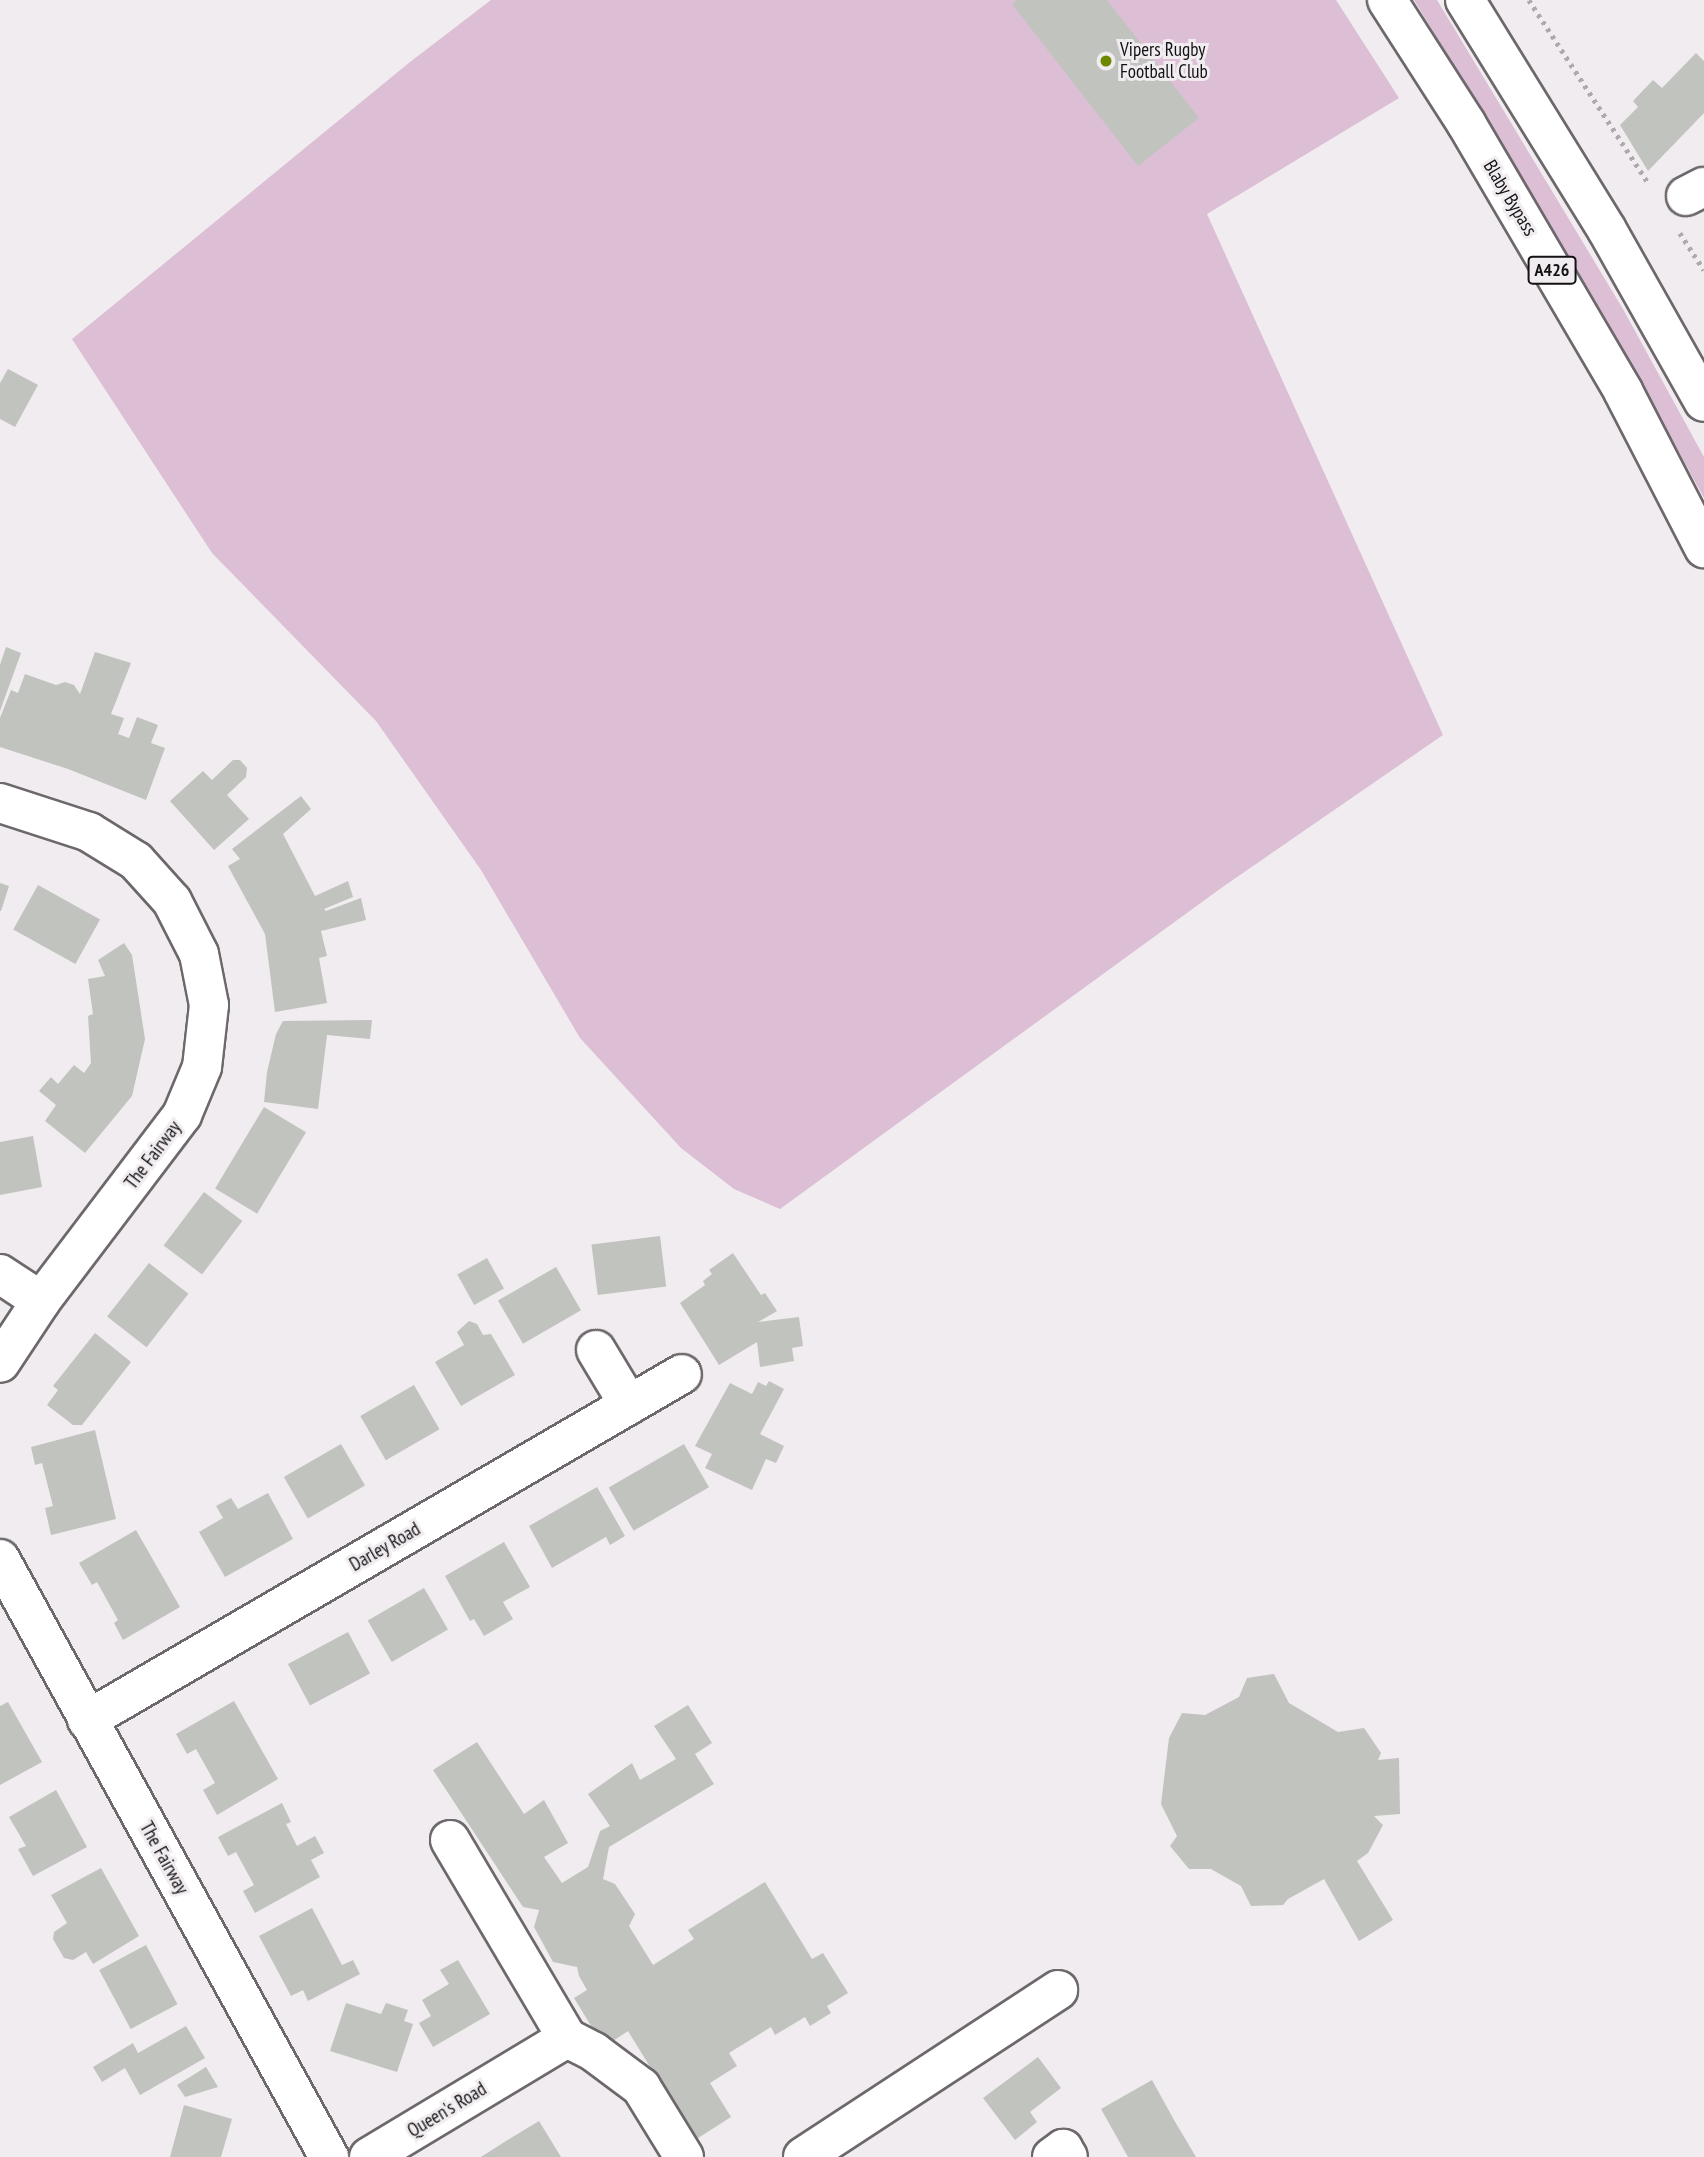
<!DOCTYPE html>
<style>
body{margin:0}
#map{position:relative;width:1704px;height:2157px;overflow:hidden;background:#f1ecf0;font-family:"PT Sans Narrow",sans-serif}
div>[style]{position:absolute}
.green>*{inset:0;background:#dcbfd4}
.building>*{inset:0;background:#c1c3be;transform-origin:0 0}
.path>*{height:4.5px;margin-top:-2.25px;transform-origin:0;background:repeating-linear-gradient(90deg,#ada9ad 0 3.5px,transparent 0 8.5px)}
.roads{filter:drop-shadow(2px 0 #6d686b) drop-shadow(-2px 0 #6d686b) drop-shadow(0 2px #6d686b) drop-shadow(0 -2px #6d686b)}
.minor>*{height:38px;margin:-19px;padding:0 19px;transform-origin:19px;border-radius:19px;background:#fff}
.major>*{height:38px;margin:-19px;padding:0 19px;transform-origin:19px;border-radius:19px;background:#fff}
.dots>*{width:19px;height:19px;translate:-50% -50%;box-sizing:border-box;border:4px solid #f1ecf0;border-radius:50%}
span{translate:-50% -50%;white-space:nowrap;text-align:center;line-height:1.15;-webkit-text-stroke:6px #f1ecf0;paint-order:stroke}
.shield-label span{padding:2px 5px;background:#f1ecf0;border:2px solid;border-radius:5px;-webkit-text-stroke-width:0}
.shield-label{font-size:18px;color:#131213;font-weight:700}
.poi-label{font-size:19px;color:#131213}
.left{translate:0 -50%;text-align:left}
.street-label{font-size:19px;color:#131213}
</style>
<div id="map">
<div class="green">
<div style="clip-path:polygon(491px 0,1336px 0,1399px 98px,1207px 214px,1443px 735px,1224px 886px,780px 1209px,734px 1189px,681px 1148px,580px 1038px,481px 870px,376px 721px,212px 553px,72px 339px,410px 62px)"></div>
<div style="clip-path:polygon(1414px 0,1437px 0,1623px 309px,1704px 457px,1704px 498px,1602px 312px)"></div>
</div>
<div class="building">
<div style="clip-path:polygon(1017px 0,1107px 0,1199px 118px,1138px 166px,1012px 4px)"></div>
<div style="clip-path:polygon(1696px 53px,1704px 61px,1704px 113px,1648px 171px,1620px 125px,1638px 107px,1633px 101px,1653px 80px,1662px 88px)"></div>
<div style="clip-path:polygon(8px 369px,38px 385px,15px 427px,0 419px,0 383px)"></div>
<div style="clip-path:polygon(6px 647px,21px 653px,0 711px,0 665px)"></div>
<div style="clip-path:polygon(95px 652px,131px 663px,111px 714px,124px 718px,118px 734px,129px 738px,137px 717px,158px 725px,151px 743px,165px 748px,146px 800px,68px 769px,0 747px,0 718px,11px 690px,18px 693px,25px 674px,56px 685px,65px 682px,74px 685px,80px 694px)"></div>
<div style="clip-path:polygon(233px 760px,240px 760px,247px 768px,246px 777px,227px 795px,249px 819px,214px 850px,170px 801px,203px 771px,212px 780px)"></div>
<div style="clip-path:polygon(301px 796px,311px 809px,283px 834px,315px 896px,348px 881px,353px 897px,324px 909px,326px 911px,361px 898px,366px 920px,321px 931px,327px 956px,319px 958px,327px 1003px,275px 1012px,265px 934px,228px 866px,240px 859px,232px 849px)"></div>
<div style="clip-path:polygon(0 883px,9px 886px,1px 911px,0 911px)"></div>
<div style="left:38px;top:885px;width:71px;height:51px;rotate:29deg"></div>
<div style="clip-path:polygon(124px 943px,132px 955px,145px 1039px,132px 1096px,85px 1153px,45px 1121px,56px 1105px,39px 1091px,51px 1077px,58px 1084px,74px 1065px,84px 1073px,91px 1063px,88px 1016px,93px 1014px,88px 979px,105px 976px,98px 960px)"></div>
<div style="clip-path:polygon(372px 1020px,370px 1039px,327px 1035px,318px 1109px,264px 1102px,267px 1072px,276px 1034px,283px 1021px)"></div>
<div style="left:264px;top:1107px;width:49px;height:95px;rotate:31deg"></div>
<div style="clip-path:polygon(33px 1136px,42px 1187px,0 1195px,0 1142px)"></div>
<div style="left:204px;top:1192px;width:48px;height:67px;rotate:37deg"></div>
<div style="left:660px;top:1236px;width:51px;height:69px;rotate:83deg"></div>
<div style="clip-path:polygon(733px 1253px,761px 1295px,765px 1293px,777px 1311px,758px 1322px,799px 1317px,803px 1346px,792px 1348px,794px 1361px,760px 1367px,757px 1342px,719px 1365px,680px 1303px,705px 1285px,703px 1281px,712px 1274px,709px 1270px)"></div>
<div style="left:487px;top:1258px;width:35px;height:34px;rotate:61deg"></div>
<div style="left:149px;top:1263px;width:50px;height:68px;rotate:38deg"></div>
<div style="left:556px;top:1267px;width:50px;height:67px;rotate:60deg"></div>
<div style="clip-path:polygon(469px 1321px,477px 1324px,483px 1335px,491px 1334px,515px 1375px,461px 1406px,435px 1362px,464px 1345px,457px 1332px)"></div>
<div style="clip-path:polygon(95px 1333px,131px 1362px,82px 1425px,73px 1425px,47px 1405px,58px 1390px,53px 1386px)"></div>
<div style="clip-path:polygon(769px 1381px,784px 1389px,760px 1434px,784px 1446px,776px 1463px,766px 1459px,752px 1490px,705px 1468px,712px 1454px,695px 1446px,730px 1383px,752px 1394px,758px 1382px,766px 1386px)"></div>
<div style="left:414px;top:1385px;width:51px;height:62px;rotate:60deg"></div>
<div style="clip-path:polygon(95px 1430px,116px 1519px,51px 1535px,45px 1508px,53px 1506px,42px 1463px,35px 1465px,31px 1447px)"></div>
<div style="left:341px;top:1444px;width:48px;height:66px;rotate:60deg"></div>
<div style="left:684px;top:1444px;width:50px;height:87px;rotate:60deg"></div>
<div style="clip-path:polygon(597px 1487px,625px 1536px,610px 1545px,606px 1537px,552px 1568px,529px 1526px)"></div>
<div style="clip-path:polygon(268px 1493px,293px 1539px,225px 1577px,199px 1532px,223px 1518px,216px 1506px,231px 1498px,238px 1509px)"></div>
<div style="clip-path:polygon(136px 1530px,180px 1607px,123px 1640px,114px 1623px,118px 1620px,97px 1582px,92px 1585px,79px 1563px)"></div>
<div style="clip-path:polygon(504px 1542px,530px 1587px,503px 1602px,513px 1619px,484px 1636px,474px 1619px,470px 1621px,445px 1576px)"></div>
<div style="left:424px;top:1588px;width:48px;height:65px;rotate:60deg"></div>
<div style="left:348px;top:1632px;width:47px;height:68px;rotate:62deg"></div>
<div style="clip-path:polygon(1274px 1674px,1289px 1703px,1338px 1732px,1364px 1728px,1381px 1753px,1378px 1760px,1399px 1758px,1400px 1814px,1374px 1816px,1383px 1825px,1368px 1853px,1357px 1861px,1393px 1920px,1359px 1941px,1324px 1879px,1288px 1899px,1283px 1905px,1251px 1906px,1241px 1886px,1211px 1869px,1189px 1869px,1170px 1846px,1177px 1836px,1161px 1804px,1169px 1738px,1182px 1713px,1205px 1715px,1239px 1697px,1247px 1678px)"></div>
<div style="clip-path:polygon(234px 1701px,278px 1779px,217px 1815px,203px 1790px,215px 1783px,196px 1749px,187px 1754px,176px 1734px)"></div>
<div style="clip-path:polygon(8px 1702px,42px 1762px,0 1785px,0 1706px)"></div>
<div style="clip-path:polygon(688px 1705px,712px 1743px,695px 1754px,714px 1784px,609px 1847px,603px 1879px,615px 1884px,635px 1914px,629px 1926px,653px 1965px,694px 1939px,688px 1930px,765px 1882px,812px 1959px,823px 1953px,848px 1993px,827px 2006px,831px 2013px,810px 2026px,805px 2017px,775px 2035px,771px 2027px,729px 2053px,737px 2066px,710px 2083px,731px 2117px,695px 2140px,628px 2031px,604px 2047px,574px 1998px,587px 1990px,579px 1976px,577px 1967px,553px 1962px,534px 1927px,539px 1910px,523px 1907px,433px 1770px,477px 1742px,524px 1814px,544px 1800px,568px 1843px,544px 1857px,562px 1883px,588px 1867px,600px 1831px,610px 1826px,588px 1794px,632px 1763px,640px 1780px,676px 1759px,654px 1726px)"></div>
<div style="clip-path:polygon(56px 1790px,87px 1847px,33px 1876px,18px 1849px,26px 1846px,9px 1817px)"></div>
<div style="clip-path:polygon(282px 1803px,291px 1822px,286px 1824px,297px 1846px,315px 1836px,324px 1853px,311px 1860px,320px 1877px,255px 1913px,243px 1891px,254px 1885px,236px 1852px,228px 1856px,218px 1837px)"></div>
<div style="clip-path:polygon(101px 1868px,139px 1936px,93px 1964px,86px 1952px,73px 1960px,64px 1958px,53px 1939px,54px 1932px,67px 1923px,51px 1895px)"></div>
<div style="clip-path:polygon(312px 1908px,342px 1965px,353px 1960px,360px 1974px,308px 2001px,303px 1990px,291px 1996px,259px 1936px)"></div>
<div style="left:146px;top:1945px;width:67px;height:53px;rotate:62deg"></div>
<div style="clip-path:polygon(458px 1960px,490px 2014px,433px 2047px,419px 2023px,431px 2016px,422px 2000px,449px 1984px,440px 1970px)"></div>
<div style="clip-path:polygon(346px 2003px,381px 2014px,386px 2003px,408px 2010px,404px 2021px,413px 2024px,397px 2072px,330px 2051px)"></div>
<div style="clip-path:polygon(186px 2026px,205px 2058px,140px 2095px,125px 2068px,102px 2082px,93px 2067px,133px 2043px,138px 2053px)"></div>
<div style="clip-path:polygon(1038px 2057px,1061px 2088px,1030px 2112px,1037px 2122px,1015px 2140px,983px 2098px)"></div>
<div style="clip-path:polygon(206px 2067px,218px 2087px,185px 2097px,177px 2085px)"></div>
<div style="clip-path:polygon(1152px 2080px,1174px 2120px,1196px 2157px,1128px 2157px,1101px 2109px)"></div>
<div style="clip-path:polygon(184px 2105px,232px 2119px,221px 2157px,170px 2157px)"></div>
<div style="clip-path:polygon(539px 2121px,561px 2157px,481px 2157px,506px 2141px)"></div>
</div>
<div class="path">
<div style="left:1529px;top:0;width:220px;rotate:56.9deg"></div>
<div style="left:1680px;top:233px;width:44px;rotate:57deg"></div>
</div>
<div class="roads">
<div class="minor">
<div style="left:1686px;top:196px;width:20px;rotate:-27deg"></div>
<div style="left:0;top:803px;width:94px;rotate:18deg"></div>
<div style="left:89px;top:832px;width:55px;rotate:31.7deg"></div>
<div style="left:136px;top:861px;width:54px;rotate:48deg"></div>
<div style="left:172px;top:901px;width:59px;rotate:63deg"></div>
<div style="left:199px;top:954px;width:52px;rotate:78.9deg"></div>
<div style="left:209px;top:1005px;width:62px;rotate:96.4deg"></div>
<div style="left:202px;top:1067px;width:52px;rotate:112.6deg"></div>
<div style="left:182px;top:1115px;width:233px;rotate:127.2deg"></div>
<div style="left:41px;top:1301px;width:74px;rotate:123.5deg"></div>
<div style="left:0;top:1274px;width:49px;rotate:33.4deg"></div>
<div style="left:596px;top:1350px;width:64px;rotate:59deg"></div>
<div style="left:0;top:1559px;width:683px;rotate:61.18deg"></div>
<div style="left:87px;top:1720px;width:688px;rotate:-30.18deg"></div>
<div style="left:450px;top:1840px;width:230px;rotate:59.4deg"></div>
<div style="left:567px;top:2038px;width:30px;rotate:27deg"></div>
<div style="left:594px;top:2052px;width:59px;rotate:36.7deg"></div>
<div style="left:641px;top:2087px;width:82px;rotate:58.4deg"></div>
<div style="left:369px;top:2157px;width:231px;rotate:-31deg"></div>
<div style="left:803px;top:2157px;width:305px;rotate:-33.2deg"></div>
<div style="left:1052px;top:2157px;width:14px;rotate:-36deg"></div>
<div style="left:1063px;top:2149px;width:9px;rotate:58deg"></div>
</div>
<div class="major">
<div style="left:1387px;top:0;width:146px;rotate:57.3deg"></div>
<div style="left:1466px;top:123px;width:311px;rotate:59.6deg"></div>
<div style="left:1623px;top:391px;width:177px;rotate:62.7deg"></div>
<div style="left:1465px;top:0;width:270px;rotate:58.3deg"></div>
<div style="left:1607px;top:230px;width:197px;rotate:60.6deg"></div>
</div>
</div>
<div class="dots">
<div style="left:1106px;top:61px;background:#6b8800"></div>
</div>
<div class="shield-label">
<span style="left:1552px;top:270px">A426</span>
</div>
<div class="poi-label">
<span class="left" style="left:1120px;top:61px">Vipers Rugby<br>Football Club</span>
</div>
<div class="street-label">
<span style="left:1510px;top:198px;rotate:59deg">Blaby Bypass</span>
<span style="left:153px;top:1155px;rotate:-53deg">The Fairway</span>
<span style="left:385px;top:1547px;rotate:-30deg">Darley Road</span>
<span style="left:164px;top:1858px;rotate:61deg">The Fairway</span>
<span style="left:447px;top:2110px;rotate:-31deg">Queen's Road</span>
</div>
</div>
